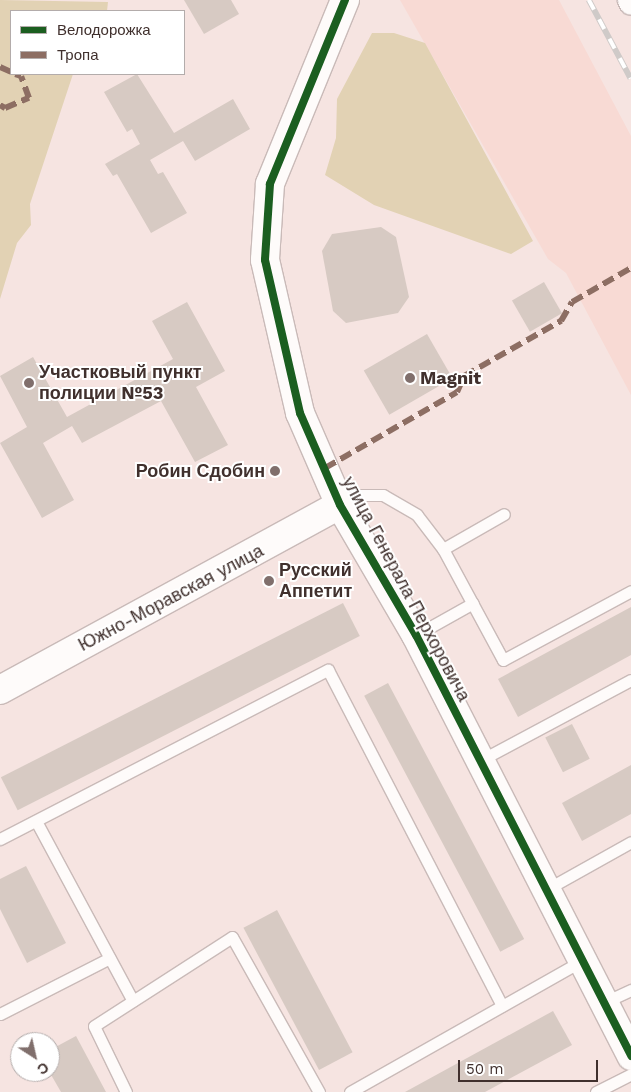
<!DOCTYPE html>
<meta charset="utf-8">
<style>
body{margin:0}
#map{position:relative;width:631px;height:1092px;overflow:hidden;background:#f6e4e1;font-family:"Work Sans",sans-serif}
div>[style]{position:absolute}
.built>*{inset:0;background:#f8dad4}
.green>*{inset:0;background:#e2d2b4}
.building>*{inset:0;background:#d7cac3;transform-origin:0 0}
.roads{filter:drop-shadow(1px 0 #c9bab8) drop-shadow(-1px 0 #c9bab8) drop-shadow(0 1px #c9bab8) drop-shadow(0 -1px #c9bab8)}
.lane>*{height:11px;margin:-5.5px;padding:0 5.5px;transform-origin:5.5px;border-radius:5.5px;background:#fefbfa}
.street>*{height:22px;margin:-11px;padding:0 11px;transform-origin:11px;border-radius:11px;background:#fefbfa}
.secondary>*{height:28px;margin:-14px;padding:0 14px;transform-origin:14px;border-radius:14px;background:#fefbfa}
.rail>*{height:5.5px;margin-top:-2.75px;transform-origin:0;background:repeating-linear-gradient(90deg,#fff 0 11px,#cfcac8 0 22px);box-sizing:border-box;border-block:1px solid #cfcac8}
.quiet>*{height:6px;margin-top:-3px;transform-origin:0;background:repeating-linear-gradient(90deg,#8d6e63 0 12px,transparent 0 18px)}
.cycleway>*{height:8px;margin:-4px;padding:0 4px;transform-origin:4px;border-radius:4px;background:#1b5e20}
.dots>*{width:14px;height:14px;translate:-50% -50%;box-sizing:border-box;border:2px solid #fff;border-radius:50%}
span{translate:-50% -50%;white-space:nowrap;text-align:center;line-height:1.15;-webkit-text-stroke:4px #fff;paint-order:stroke}
.poi-label{font-size:18px;color:#40302d;font-weight:700}
.left{translate:0 -50%;text-align:left}
.right{translate:-100% -50%;text-align:right}
.street-label{font-size:18px;color:#40302d}
.legend{position:absolute;left:10px;top:10px;width:175px;height:65px;box-sizing:border-box;background:#fff;border:1px solid #b3acab;margin:0;padding:6px 9px;list-style:none;font-size:15px;color:#40302d}
.legend li{display:flex;align-items:center;gap:10px;height:25px}
.legend b{width:25px;border:1px solid #b3acab}
.north{position:absolute;left:10px;top:1032px;width:50px;height:50px;box-sizing:border-box;background:#fff;border:1px solid #b3acab;border-radius:50%;rotate:145deg;font-size:14px;font-weight:700;line-height:20px;text-align:center;color:#40302d}
.north::after{content:'';display:block;margin:auto;width:18px;height:22px;background:#806f6c;clip-path:polygon(50% 0,100% 100%,50% 72%,0 100%)}
.scale{position:absolute;left:458px;top:1060px;width:140px;height:22px;box-sizing:border-box;border:2px solid #40302d;border-top:0;padding-left:6px;font-size:15px;line-height:18px;white-space:nowrap;color:#40302d;-webkit-text-stroke:4px #fff;paint-order:stroke}
</style>
<div id="map">
<div class="built">
<div style="clip-path:polygon(400px 0,559px 0,631px 136px,631px 395px,566px 273px,548px 259px)"></div>
</div>
<div class="green">
<div style="clip-path:polygon(0 0,108px 2px,107px 11px,11px 11px,11px 74px,73px 74px,30px 204px,31px 225px,17px 243px,0 299px)"></div>
<div style="clip-path:polygon(372px 33px,394px 33px,425px 43px,533px 241px,511px 254px,374px 205px,325px 175px,336px 138px,337px 99px)"></div>
</div>
<div class="building">
<div style="clip-path:polygon(184px 0,231px 0,239px 14px,204px 34px)"></div>
<div style="clip-path:polygon(137px 74px,174px 133px,233px 99px,250px 129px,195px 161px,183px 141px,150px 160px,158px 174px,163px 172px,187px 213px,151px 233px,117px 174px,113px 176px,105px 164px,140px 144px,132px 129px,127px 132px,104px 92px)"></div>
<div style="clip-path:polygon(381px 227px,396px 237px,409px 297px,398px 313px,346px 323px,333px 311px,322px 251px,332px 234px)"></div>
<div style="left:544px;top:282px;width:36px;height:37px;rotate:60deg"></div>
<div style="clip-path:polygon(187px 302px,225px 371px,196px 387px,228px 445px,195px 462px,161px 401px,82px 443px,72px 426px,43px 443px,74px 500px,42px 518px,0 443px,27px 427px,0 376px,33px 357px,67px 417px,173px 359px,152px 321px)"></div>
<div style="left:427px;top:334px;width:51px;height:73px;rotate:60deg"></div>
<div style="left:343px;top:603px;width:37px;height:384px;rotate:63deg"></div>
<div style="clip-path:polygon(631px 607px,631px 655px,518px 717px,498px 679px)"></div>
<div style="left:388px;top:683px;width:290px;height:27px;rotate:62deg"></div>
<div style="left:572px;top:724px;width:39px;height:30px;rotate:63deg"></div>
<div style="clip-path:polygon(631px 765px,631px 814px,582px 841px,562px 803px)"></div>
<div style="clip-path:polygon(26px 866px,66px 943px,27px 963px,0 909px,0 879px)"></div>
<div style="left:277px;top:910px;width:161px;height:38px;rotate:62deg"></div>
<div style="clip-path:polygon(553px 1011px,572px 1045px,485px 1092px,405px 1092px)"></div>
<div style="clip-path:polygon(76px 1036px,106px 1092px,61px 1092px,50px 1073px,50px 1050px)"></div>
</div>
<div class="roads">
<div class="lane">
<div style="left:340px;top:505px;width:23px;rotate:-25deg"></div>
<div style="left:361px;top:495px;width:22px"></div>
<div style="left:383px;top:495px;width:39px;rotate:30deg"></div>
<div style="left:417px;top:515px;width:43px;rotate:52.6deg"></div>
<div style="left:443px;top:549px;width:126px;rotate:61.6deg"></div>
<div style="left:503px;top:660px;width:145px;rotate:-28.3deg"></div>
<div style="left:443px;top:549px;width:70px;rotate:-29.8deg"></div>
<div style="left:416px;top:635px;width:65px;rotate:-29.3deg"></div>
<div style="left:481px;top:760px;width:170px;rotate:-28.1deg"></div>
<div style="left:36px;top:821px;width:204px;rotate:61.7deg"></div>
<div style="left:0;top:839px;width:369px;rotate:-27.3deg"></div>
<div style="left:328px;top:670px;width:378px;rotate:62.6deg"></div>
<div style="left:547px;top:889px;width:96px;rotate:-29.2deg"></div>
<div style="left:605px;top:1002px;width:29px;rotate:-25deg"></div>
<div style="left:0;top:1014px;width:123px;rotate:-27deg"></div>
<div style="left:126px;top:1092px;width:73px;rotate:-115.9deg"></div>
<div style="left:94px;top:1026px;width:164px;rotate:-32.8deg"></div>
<div style="left:232px;top:937px;width:178px;rotate:60.7deg"></div>
<div style="left:350px;top:1092px;width:266px;rotate:-29.5deg"></div>
<div style="left:596px;top:1092px;width:39px;rotate:-27deg"></div>
</div>
<div class="street">
<div style="left:629px;top:0;width:4px;rotate:63deg"></div>
</div>
<div class="secondary">
<div style="left:345px;top:0;width:199px;rotate:112.2deg"></div>
<div style="left:270px;top:184px;width:76px;rotate:93.8deg"></div>
<div style="left:265px;top:260px;width:157px;rotate:77.1deg"></div>
<div style="left:300px;top:413px;width:100px;rotate:66.5deg"></div>
<div style="left:340px;top:505px;width:151px;rotate:59.7deg"></div>
<div style="left:416px;top:635px;width:473px;rotate:62.9deg"></div>
<div style="left:0;top:690px;width:387px;rotate:-28.6deg"></div>
</div>
</div>
<div class="rail">
<div style="left:589px;top:0;width:89px;rotate:62deg"></div>
</div>
<div class="quiet">
<div style="left:0;top:67px;width:12px;rotate:24deg"></div>
<div style="left:0;top:105px;width:6px;rotate:31deg"></div>
<div style="left:5px;top:108px;width:26px;rotate:-23deg"></div>
<div style="left:29px;top:98px;width:23px;rotate:-110deg"></div>
<div style="left:21px;top:76px;width:6px;rotate:-162deg"></div>
<div style="left:325px;top:468px;width:152px;rotate:-29.9deg"></div>
<div style="left:457px;top:392px;width:17px;rotate:-66deg"></div>
<div style="left:464px;top:376px;width:112px;rotate:-29.6deg"></div>
<div style="left:561px;top:321px;width:22px;rotate:-60deg"></div>
<div style="left:572px;top:302px;width:68px;rotate:-30deg"></div>
</div>
<div class="cycleway">
<div style="left:345px;top:0;width:199px;rotate:112.2deg"></div>
<div style="left:270px;top:184px;width:76px;rotate:93.8deg"></div>
<div style="left:265px;top:260px;width:157px;rotate:77.1deg"></div>
<div style="left:300px;top:413px;width:100px;rotate:66.5deg"></div>
<div style="left:340px;top:505px;width:151px;rotate:59.7deg"></div>
<div style="left:416px;top:635px;width:473px;rotate:62.9deg"></div>
</div>
<div class="dots">
<div style="left:410px;top:378px;background:#806f6c"></div>
<div style="left:29px;top:383px;background:#806f6c"></div>
<div style="left:275px;top:471px;background:#806f6c"></div>
<div style="left:269px;top:581px;background:#806f6c"></div>
</div>
<div class="poi-label">
<span class="left" style="left:39px;top:383px">Участковый пункт<br>полиции №53</span>
<span class="left" style="left:420px;top:378px">Magnit</span>
<span class="right" style="left:265px;top:471px">Робин Сдобин</span>
<span class="left" style="left:279px;top:581px">Русский<br>Аппетит</span>
</div>
<div class="street-label">
<span style="left:406px;top:589px;rotate:62deg">улица Генерала Перхоровича</span>
<span style="left:171px;top:598px;rotate:-28deg">Южно-Моравская улица</span>
</div>
<ul class="legend">
<li><b style="height:6px;background:#1b5e20"></b>Велодорожка</li>
<li><b style="height:6px;background:#8d6e63"></b>Тропа</li>
</ul>
<div class="north">С</div>
<div class="scale">50 m</div>
</div>
